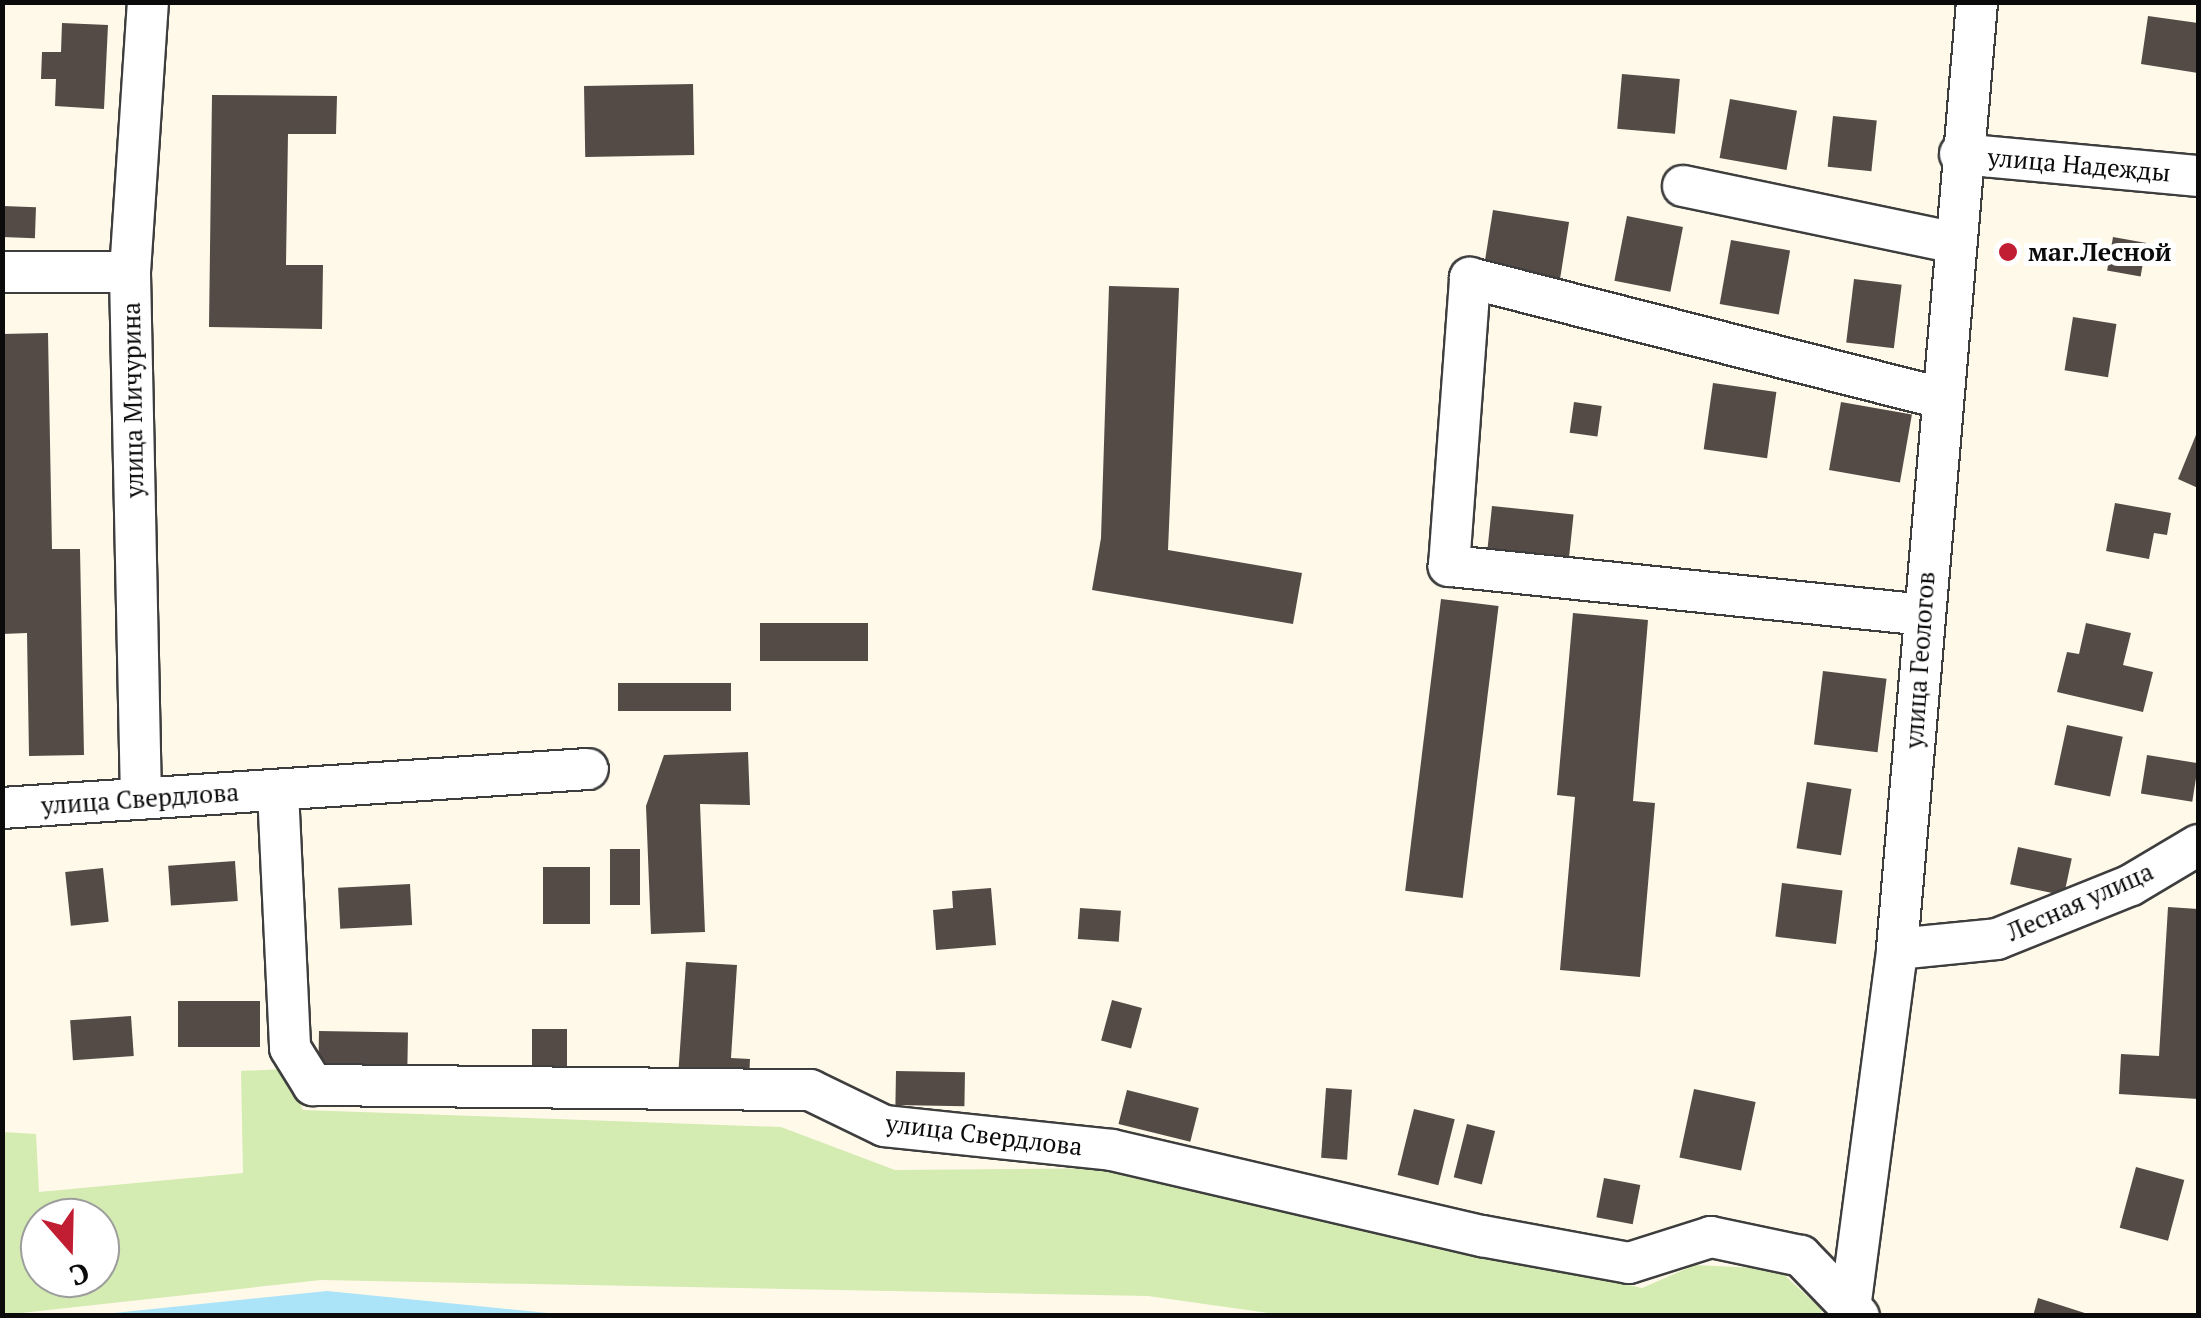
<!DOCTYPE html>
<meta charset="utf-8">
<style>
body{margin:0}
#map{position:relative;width:2201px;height:1318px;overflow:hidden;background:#fff9e9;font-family:"PT Serif",serif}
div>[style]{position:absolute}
.green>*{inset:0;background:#d4ebb1}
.water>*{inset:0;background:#abe3f9}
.building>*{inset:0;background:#544b47;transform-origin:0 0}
.roads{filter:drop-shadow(2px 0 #3e3e3e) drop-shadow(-2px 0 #3e3e3e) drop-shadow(0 2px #3e3e3e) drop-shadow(0 -2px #3e3e3e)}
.minor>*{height:40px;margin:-20px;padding:0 20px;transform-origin:20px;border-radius:20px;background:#fff}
.dots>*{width:28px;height:28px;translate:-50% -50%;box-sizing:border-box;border:5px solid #fff;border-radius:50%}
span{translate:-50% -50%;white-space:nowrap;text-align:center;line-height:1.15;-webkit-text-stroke:10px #fff;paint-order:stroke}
.street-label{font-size:25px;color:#0b0b0b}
.poi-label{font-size:25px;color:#0b0b0b;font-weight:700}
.left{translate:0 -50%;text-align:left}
.frame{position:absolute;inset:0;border:5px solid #0b0b0b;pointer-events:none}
.north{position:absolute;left:20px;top:1198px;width:100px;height:100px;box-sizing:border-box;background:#fff;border:2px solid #9d9d9d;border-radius:50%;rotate:160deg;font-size:28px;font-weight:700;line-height:40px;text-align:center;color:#0b0b0b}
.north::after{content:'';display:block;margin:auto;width:35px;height:45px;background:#c11d33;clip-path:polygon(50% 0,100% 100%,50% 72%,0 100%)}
</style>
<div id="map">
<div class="green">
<div style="clip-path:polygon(evenodd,284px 1069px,303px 1110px,781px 1127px,895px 1170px,1129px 1168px,1642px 1288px,1695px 1265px,1778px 1269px,1822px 1310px,1820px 1316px,1289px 1316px,1148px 1296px,321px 1280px,3px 1315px,2px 1132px,36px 1134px,39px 1192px,243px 1173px,241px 1071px,284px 1069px,40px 1218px,100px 1218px,100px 1278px,40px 1278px,40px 1218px)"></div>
</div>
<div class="water">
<div style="clip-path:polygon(327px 1291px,567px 1315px,95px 1315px)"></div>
</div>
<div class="building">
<div style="clip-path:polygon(2148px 16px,2198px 23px,2198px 73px,2141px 64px)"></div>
<div style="clip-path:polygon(62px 23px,108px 25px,104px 109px,55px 106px,56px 79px,41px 79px,42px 52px,61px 52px)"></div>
<div style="left:1622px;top:74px;width:58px;height:55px;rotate:5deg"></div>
<div style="left:693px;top:84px;width:71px;height:109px;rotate:89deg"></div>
<div style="clip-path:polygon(212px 95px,337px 96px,336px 134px,288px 134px,286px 265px,323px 265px,322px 329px,209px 327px)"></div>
<div style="left:1730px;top:99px;width:68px;height:60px;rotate:10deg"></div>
<div style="left:1833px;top:116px;width:44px;height:51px;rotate:6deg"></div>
<div style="left:3px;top:206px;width:33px;height:31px;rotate:2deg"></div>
<div style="left:1493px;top:210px;width:77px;height:59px;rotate:9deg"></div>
<div style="left:1627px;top:216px;width:57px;height:66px;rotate:11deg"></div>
<div style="left:2113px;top:237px;width:34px;height:34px;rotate:10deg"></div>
<div style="left:1731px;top:240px;width:60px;height:65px;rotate:10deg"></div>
<div style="left:1854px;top:279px;width:48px;height:64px;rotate:7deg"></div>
<div style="clip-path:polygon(1109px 286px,1179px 288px,1168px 550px,1302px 573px,1293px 624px,1092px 590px,1101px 538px)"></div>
<div style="left:2073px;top:317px;width:44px;height:54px;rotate:9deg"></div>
<div style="clip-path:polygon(48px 333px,52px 549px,80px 549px,84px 755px,29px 756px,27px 633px,2px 634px,2px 334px)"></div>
<div style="left:1713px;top:383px;width:64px;height:67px;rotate:8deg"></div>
<div style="left:1574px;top:402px;width:28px;height:31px;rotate:8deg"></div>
<div style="left:1841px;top:402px;width:72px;height:69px;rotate:10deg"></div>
<div style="clip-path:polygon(2198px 430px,2198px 488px,2178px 479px)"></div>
<div style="clip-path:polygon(2115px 503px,2171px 513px,2167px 535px,2154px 533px,2149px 559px,2106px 551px)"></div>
<div style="left:1492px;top:506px;width:82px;height:54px;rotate:6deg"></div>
<div style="left:1441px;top:599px;width:58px;height:294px;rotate:7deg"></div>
<div style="clip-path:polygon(1573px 613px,1648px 620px,1633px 801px,1655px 803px,1640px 977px,1560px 970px,1575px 797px,1557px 795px)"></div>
<div style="left:868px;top:623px;width:38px;height:108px;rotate:90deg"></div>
<div style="clip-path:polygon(2086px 623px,2131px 633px,2123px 665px,2153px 672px,2143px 712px,2057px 692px,2067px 652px,2079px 654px)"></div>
<div style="left:1823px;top:671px;width:64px;height:74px;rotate:7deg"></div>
<div style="left:731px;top:683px;width:28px;height:113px;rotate:90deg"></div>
<div style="left:2067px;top:725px;width:57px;height:61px;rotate:12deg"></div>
<div style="clip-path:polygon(748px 752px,750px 805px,700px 804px,705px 932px,651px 934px,646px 806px,664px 755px)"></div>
<div style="left:2147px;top:755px;width:52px;height:39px;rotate:9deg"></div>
<div style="left:1807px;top:782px;width:45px;height:67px;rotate:9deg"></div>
<div style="left:2018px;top:847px;width:55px;height:38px;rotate:12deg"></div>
<div style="left:610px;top:849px;width:30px;height:56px"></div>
<div style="left:235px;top:861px;width:40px;height:67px;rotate:86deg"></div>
<div style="left:543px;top:867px;width:47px;height:57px"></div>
<div style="left:103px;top:868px;width:54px;height:38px;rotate:84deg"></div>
<div style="left:1782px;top:883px;width:61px;height:54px;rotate:7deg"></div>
<div style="left:410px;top:884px;width:41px;height:72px;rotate:87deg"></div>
<div style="clip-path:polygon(991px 888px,996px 945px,936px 950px,933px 910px,953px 908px,952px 891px)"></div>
<div style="clip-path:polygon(2168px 907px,2198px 909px,2198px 1099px,2119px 1094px,2121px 1054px,2159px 1056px)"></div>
<div style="left:1080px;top:908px;width:41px;height:31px;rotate:4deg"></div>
<div style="clip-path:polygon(686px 962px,737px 965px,731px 1058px,750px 1059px,749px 1082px,678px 1077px)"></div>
<div style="left:1112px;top:1000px;width:31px;height:42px;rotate:15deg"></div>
<div style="left:260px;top:1001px;width:46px;height:82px;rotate:90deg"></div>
<div style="left:131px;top:1016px;width:40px;height:61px;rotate:86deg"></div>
<div style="left:567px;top:1029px;width:47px;height:35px;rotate:90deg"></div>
<div style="left:319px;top:1031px;width:89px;height:36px;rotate:1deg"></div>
<div style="left:896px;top:1071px;width:69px;height:34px;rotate:1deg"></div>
<div style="left:1326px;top:1088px;width:26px;height:70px;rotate:4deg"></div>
<div style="left:1694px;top:1089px;width:63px;height:70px;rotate:12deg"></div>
<div style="left:1127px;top:1090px;width:74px;height:35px;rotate:14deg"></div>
<div style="left:1414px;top:1109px;width:42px;height:68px;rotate:14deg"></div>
<div style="left:1467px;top:1124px;width:29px;height:55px;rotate:14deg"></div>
<div style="left:2136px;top:1167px;width:50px;height:63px;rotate:15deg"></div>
<div style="left:1604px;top:1178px;width:37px;height:40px;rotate:11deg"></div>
<div style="clip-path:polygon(2038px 1298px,2091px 1315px,2091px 1316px,2033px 1316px)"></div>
</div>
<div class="roads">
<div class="minor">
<div style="left:1960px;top:154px;width:239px;rotate:5.3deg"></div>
<div style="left:1683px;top:186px;width:279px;rotate:11.8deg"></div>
<div style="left:2px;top:272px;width:128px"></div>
<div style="left:1925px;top:615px;width:479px;rotate:-174.1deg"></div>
<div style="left:1449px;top:566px;width:289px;rotate:-85.8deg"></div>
<div style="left:1470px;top:278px;width:486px;rotate:14.3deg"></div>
<div style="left:278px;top:791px;width:257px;rotate:87.3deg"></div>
<div style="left:290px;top:1048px;width:44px;rotate:58.1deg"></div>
<div style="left:313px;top:1085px;width:497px;rotate:0.6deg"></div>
<div style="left:810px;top:1090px;width:82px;rotate:25.9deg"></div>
<div style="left:884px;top:1126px;width:229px;rotate:6deg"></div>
<div style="left:1112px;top:1150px;width:380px;rotate:13.1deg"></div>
<div style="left:1482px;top:1236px;width:149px;rotate:10.4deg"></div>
<div style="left:1629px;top:1263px;width:86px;rotate:-17.6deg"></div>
<div style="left:1711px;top:1237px;width:92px;rotate:11.9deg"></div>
<div style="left:1801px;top:1256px;width:83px;rotate:46deg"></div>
<div style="left:141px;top:799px;width:527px;rotate:-91.2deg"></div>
<div style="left:130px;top:272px;width:271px;rotate:-86.2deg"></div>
<div style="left:2px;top:808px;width:587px;rotate:-3.81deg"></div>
<div style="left:1897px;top:949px;width:100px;rotate:-5.7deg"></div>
<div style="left:1997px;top:939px;width:144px;rotate:-21.9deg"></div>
<div style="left:2131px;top:885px;width:78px;rotate:-30.8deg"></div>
<div style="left:1849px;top:1316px;width:370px;rotate:-82.5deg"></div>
<div style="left:1897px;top:949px;width:950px;rotate:-85.17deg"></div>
</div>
</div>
<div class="dots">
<div style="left:2008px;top:252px;background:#c11d33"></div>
</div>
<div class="street-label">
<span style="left:2079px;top:165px;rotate:5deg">улица Надежды</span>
<span style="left:133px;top:400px;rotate:-91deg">улица Мичурина</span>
<span style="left:1920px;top:660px;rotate:-86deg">улица Геологов</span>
<span style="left:140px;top:799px;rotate:-4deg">улица Свердлова</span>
<span style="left:2080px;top:902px;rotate:-24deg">Лесная улица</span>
<span style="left:984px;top:1135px;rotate:7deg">улица Свердлова</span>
</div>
<div class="poi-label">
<span class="left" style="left:2028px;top:252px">маг.Лесной</span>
</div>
<div class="frame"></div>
<div class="north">С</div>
</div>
